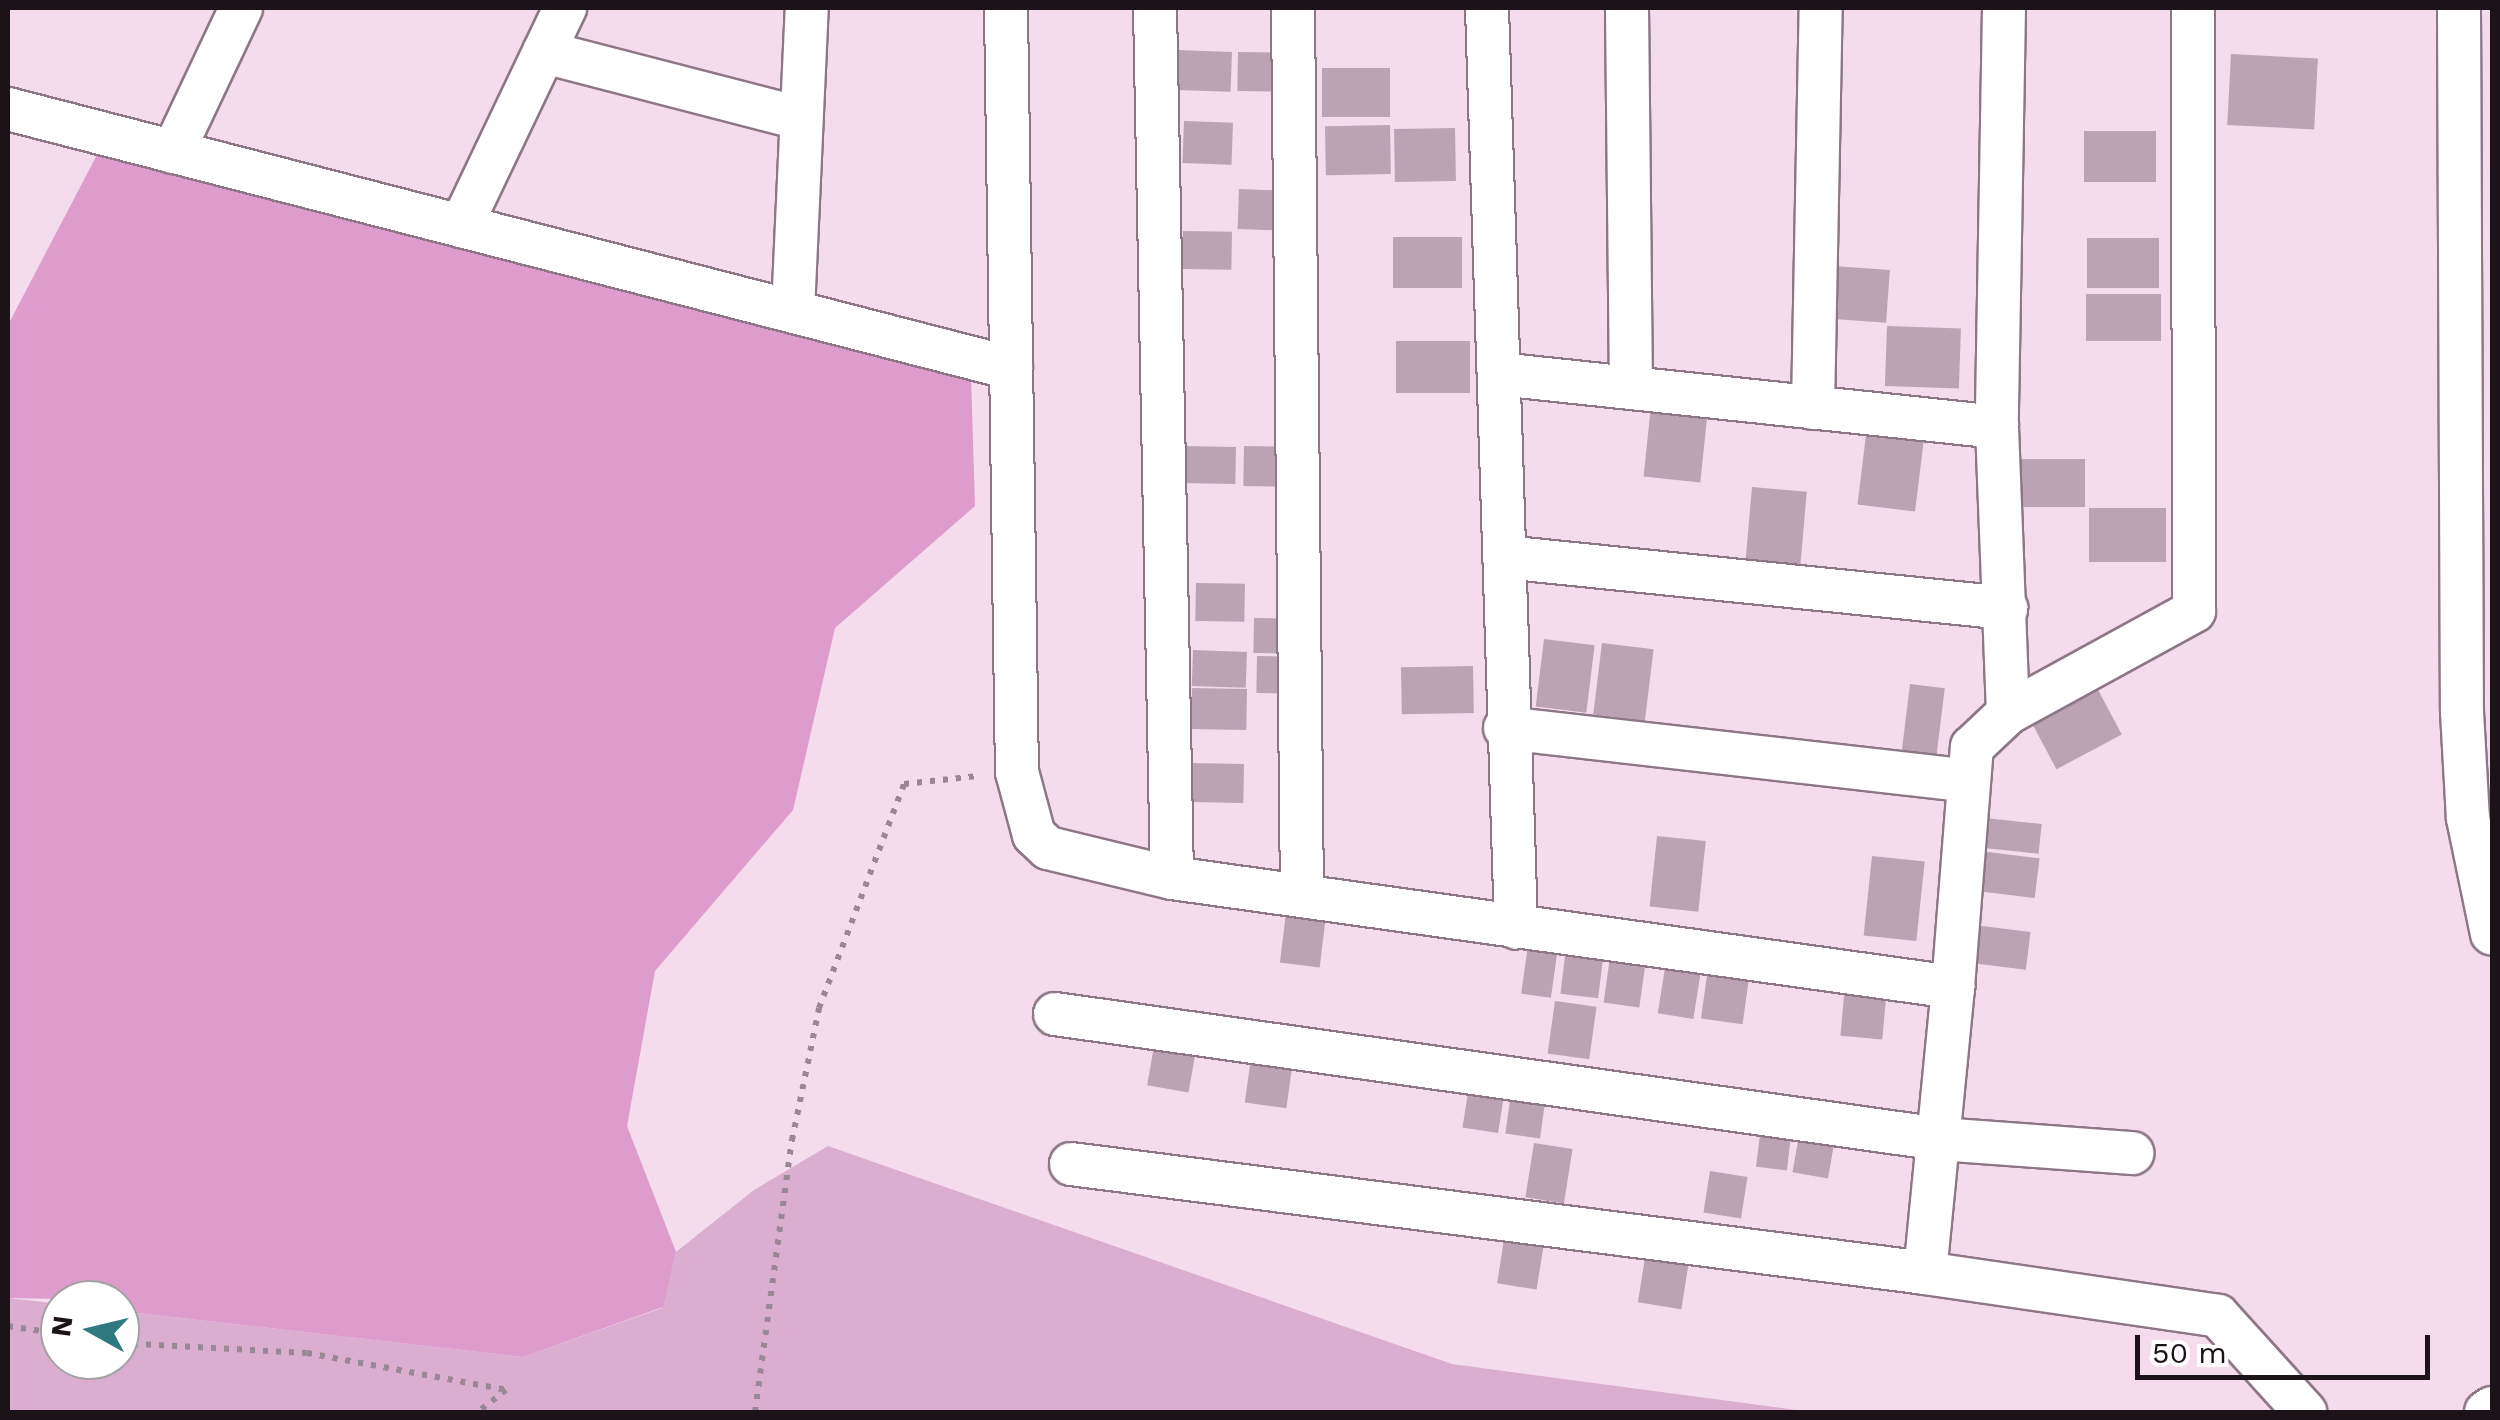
<!DOCTYPE html>
<style>
body{margin:0}
#map{position:relative;width:2500px;height:1420px;overflow:hidden;background:#f4dced;font-family:"Work Sans",sans-serif}
div>[style]{position:absolute}
.green>*{inset:0;background:#dbadce}
.forest>*{inset:0;background:#dd9ccc}
.building>*{inset:0;background:#bba3b4;transform-origin:0 0}
.path>*{height:6px;margin-top:-3px;transform-origin:0;background:repeating-linear-gradient(90deg,#998794 0 5px,transparent 0 13px)}
.roads{filter:drop-shadow(2px 0 #8d7787) drop-shadow(-2px 0 #8d7787) drop-shadow(0 2px #8d7787) drop-shadow(0 -2px #8d7787)}
.minor>*{height:42px;margin:-21px;padding:0 21px;transform-origin:21px;border-radius:21px;background:#fff}
span{translate:-50% -50%;white-space:nowrap;text-align:center;line-height:1.15;-webkit-text-stroke:8px #fff;paint-order:stroke}
.frame{position:absolute;inset:0;border:10px solid #1c1319;pointer-events:none}
.north{position:absolute;left:40px;top:1280px;width:100px;height:100px;box-sizing:border-box;background:#fff;border:2px solid #a4a1a3;border-radius:50%;rotate:278deg;font-size:28px;font-weight:700;line-height:40px;text-align:center;color:#1c1319}
.north::after{content:'';display:block;margin:auto;width:35px;height:45px;background:#317981;clip-path:polygon(50% 0,100% 100%,50% 72%,0 100%)}
.scale{position:absolute;left:2135px;top:1335px;width:295px;height:45px;box-sizing:border-box;border:5px solid #1c1319;border-top:0;padding-left:12px;font-size:30px;line-height:35px;white-space:nowrap;color:#1c1319;-webkit-text-stroke:8px #fff;paint-order:stroke}
</style>
<div id="map">
<div class="green">
<div style="clip-path:polygon(828px 1146px,1452px 1364px,1811px 1412px,8px 1412px,8px 1298px,60px 1304px,60px 1360px,120px 1360px,120px 1311px,523px 1357px,662px 1308px,676px 1252px,754px 1190px)"></div>
</div>
<div class="forest">
<div style="clip-path:polygon(99px 151px,971px 376px,975px 506px,835px 628px,793px 810px,655px 971px,627px 1126px,676px 1252px,663px 1307px,523px 1357px,120px 1311px,120px 1300px,8px 1298px,8px 325px)"></div>
</div>
<div class="building">
<div style="left:1178px;top:50px;width:54px;height:40px;rotate:2deg"></div>
<div style="left:1238px;top:52px;width:48px;height:39px;rotate:1deg"></div>
<div style="left:2231px;top:54px;width:87px;height:71px;rotate:3deg"></div>
<div style="left:1322px;top:68px;width:68px;height:49px"></div>
<div style="left:1184px;top:121px;width:49px;height:42px;rotate:2deg"></div>
<div style="left:1390px;top:125px;width:49px;height:65px;rotate:89deg"></div>
<div style="left:1455px;top:128px;width:53px;height:61px;rotate:89deg"></div>
<div style="left:2084px;top:131px;width:72px;height:51px"></div>
<div style="left:1239px;top:189px;width:49px;height:40px;rotate:2deg"></div>
<div style="left:1183px;top:231px;width:49px;height:38px;rotate:1deg"></div>
<div style="left:1393px;top:237px;width:69px;height:51px"></div>
<div style="left:2087px;top:238px;width:72px;height:50px"></div>
<div style="left:1820px;top:265px;width:70px;height:53px;rotate:4deg"></div>
<div style="left:2161px;top:294px;width:47px;height:75px;rotate:90deg"></div>
<div style="left:1887px;top:326px;width:74px;height:60px;rotate:2deg"></div>
<div style="left:1396px;top:341px;width:74px;height:52px"></div>
<div style="left:1651px;top:406px;width:57px;height:71px;rotate:6deg"></div>
<div style="left:1866px;top:435px;width:58px;height:70px;rotate:7deg"></div>
<div style="left:1181px;top:446px;width:55px;height:37px;rotate:1deg"></div>
<div style="left:1244px;top:446px;width:47px;height:40px;rotate:1deg"></div>
<div style="left:2019px;top:459px;width:66px;height:48px"></div>
<div style="left:1752px;top:487px;width:55px;height:74px;rotate:5deg"></div>
<div style="left:2166px;top:508px;width:54px;height:77px;rotate:90deg"></div>
<div style="left:1196px;top:583px;width:49px;height:38px;rotate:1deg"></div>
<div style="left:1254px;top:618px;width:42px;height:35px;rotate:1deg"></div>
<div style="left:1544px;top:639px;width:51px;height:68px;rotate:7deg"></div>
<div style="left:1602px;top:643px;width:52px;height:72px;rotate:7deg"></div>
<div style="left:1193px;top:650px;width:54px;height:36px;rotate:2deg"></div>
<div style="left:1257px;top:656px;width:39px;height:37px;rotate:1deg"></div>
<div style="left:1473px;top:666px;width:47px;height:72px;rotate:89deg"></div>
<div style="left:1910px;top:684px;width:35px;height:76px;rotate:7deg"></div>
<div style="left:2096px;top:686px;width:55px;height:74px;rotate:62deg"></div>
<div style="left:1192px;top:688px;width:55px;height:41px;rotate:1deg"></div>
<div style="left:1190px;top:763px;width:54px;height:39px;rotate:1deg"></div>
<div style="left:1985px;top:818px;width:57px;height:30px;rotate:6deg"></div>
<div style="left:1657px;top:836px;width:49px;height:71px;rotate:6deg"></div>
<div style="left:1980px;top:851px;width:60px;height:40px;rotate:7deg"></div>
<div style="left:1872px;top:856px;width:53px;height:80px;rotate:6deg"></div>
<div style="left:1287px;top:905px;width:40px;height:58px;rotate:7deg"></div>
<div style="left:1966px;top:924px;width:65px;height:38px;rotate:7deg"></div>
<div style="left:1528px;top:945px;width:30px;height:49px;rotate:8deg"></div>
<div style="left:1566px;top:948px;width:38px;height:46px;rotate:7deg"></div>
<div style="left:1611px;top:950px;width:36px;height:53px;rotate:8deg"></div>
<div style="left:1667px;top:955px;width:36px;height:59px;rotate:9deg"></div>
<div style="left:1709px;top:961px;width:42px;height:58px;rotate:8deg"></div>
<div style="left:1845px;top:984px;width:42px;height:52px;rotate:5deg"></div>
<div style="left:1555px;top:1001px;width:42px;height:53px;rotate:8deg"></div>
<div style="left:1156px;top:1035px;width:42px;height:51px;rotate:10deg"></div>
<div style="left:1252px;top:1051px;width:42px;height:52px;rotate:8deg"></div>
<div style="left:1470px;top:1080px;width:36px;height:48px;rotate:9deg"></div>
<div style="left:1512px;top:1086px;width:35px;height:48px;rotate:8deg"></div>
<div style="left:1762px;top:1118px;width:31px;height:49px;rotate:7deg"></div>
<div style="left:1801px;top:1124px;width:36px;height:49px;rotate:10deg"></div>
<div style="left:1534px;top:1143px;width:39px;height:55px;rotate:9deg"></div>
<div style="left:1710px;top:1171px;width:38px;height:42px;rotate:9deg"></div>
<div style="left:1506px;top:1227px;width:40px;height:57px;rotate:9deg"></div>
<div style="left:1647px;top:1245px;width:44px;height:58px;rotate:9deg"></div>
</div>
<div class="path">
<div style="left:8px;top:1326px;width:53px;rotate:8.7deg"></div>
<div style="left:120px;top:1343px;width:187px;rotate:3.1deg"></div>
<div style="left:307px;top:1353px;width:202px;rotate:10.5deg"></div>
<div style="left:506px;top:1390px;width:36px;rotate:142deg"></div>
<div style="left:755px;top:1412px;width:275px;rotate:-82.3deg"></div>
<div style="left:792px;top:1140px;width:135px;rotate:-78.4deg"></div>
<div style="left:819px;top:1008px;width:240px;rotate:-69.2deg"></div>
<div style="left:904px;top:784px;width:74px;rotate:-6.2deg"></div>
</div>
<div class="roads">
<div class="minor">
<div style="left:1006px;top:8px;width:764px;rotate:89.18deg"></div>
<div style="left:1017px;top:772px;width:65px;rotate:74.9deg"></div>
<div style="left:1034px;top:835px;width:19px;rotate:43deg"></div>
<div style="left:1048px;top:848px;width:128px;rotate:13.6deg"></div>
<div style="left:1172px;top:878px;width:789px;rotate:7.95deg"></div>
<div style="left:1953px;top:987px;width:241px;rotate:-85.5deg"></div>
<div style="left:1972px;top:747px;width:50px;rotate:-43.4deg"></div>
<div style="left:2008px;top:713px;width:212px;rotate:-28.7deg"></div>
<div style="left:2194px;top:611px;width:603px;rotate:-90.1deg"></div>
<div style="left:1155px;top:8px;width:870px;rotate:88.88deg"></div>
<div style="left:1293px;top:8px;width:888px;rotate:89.42deg"></div>
<div style="left:1487px;top:8px;width:920px;rotate:88.19deg"></div>
<div style="left:1627px;top:8px;width:380px;rotate:89.4deg"></div>
<div style="left:2004px;top:8px;width:419px;rotate:91deg"></div>
<div style="left:1997px;top:427px;width:286px;rotate:87.8deg"></div>
<div style="left:2459px;top:8px;width:704px;rotate:89.76deg"></div>
<div style="left:2462px;top:712px;width:106px;rotate:86.8deg"></div>
<div style="left:2468px;top:818px;width:118px;rotate:78.3deg"></div>
<div style="left:544px;top:52px;width:264px;rotate:14.5deg"></div>
<div style="left:8px;top:109px;width:1036px;rotate:14.48deg"></div>
<div style="left:173px;top:152px;width:159px;rotate:-64.7deg"></div>
<div style="left:461px;top:226px;width:242px;rotate:-64.5deg"></div>
<div style="left:793px;top:311px;width:303px;rotate:-87.4deg"></div>
<div style="left:1499px;top:374px;width:501px;rotate:6.07deg"></div>
<div style="left:1813px;top:408px;width:400px;rotate:-88.9deg"></div>
<div style="left:1504px;top:557px;width:505px;rotate:5.8deg"></div>
<div style="left:1505px;top:728px;width:462px;rotate:6.5deg"></div>
<div style="left:1055px;top:1014px;width:894px;rotate:8.04deg"></div>
<div style="left:1940px;top:1139px;width:193px;rotate:4.2deg"></div>
<div style="left:1071px;top:1164px;width:861px;rotate:7.27deg"></div>
<div style="left:1925px;top:1273px;width:287px;rotate:-84.4deg"></div>
<div style="left:1925px;top:1273px;width:296px;rotate:8.3deg"></div>
<div style="left:2218px;top:1316px;width:130px;rotate:47.8deg"></div>
<div style="left:2486px;top:1412px;width:7px;rotate:-34deg"></div>
</div>
</div>
<div class="frame"></div>
<div class="north">N</div>
<div class="scale">50 m</div>
</div>
